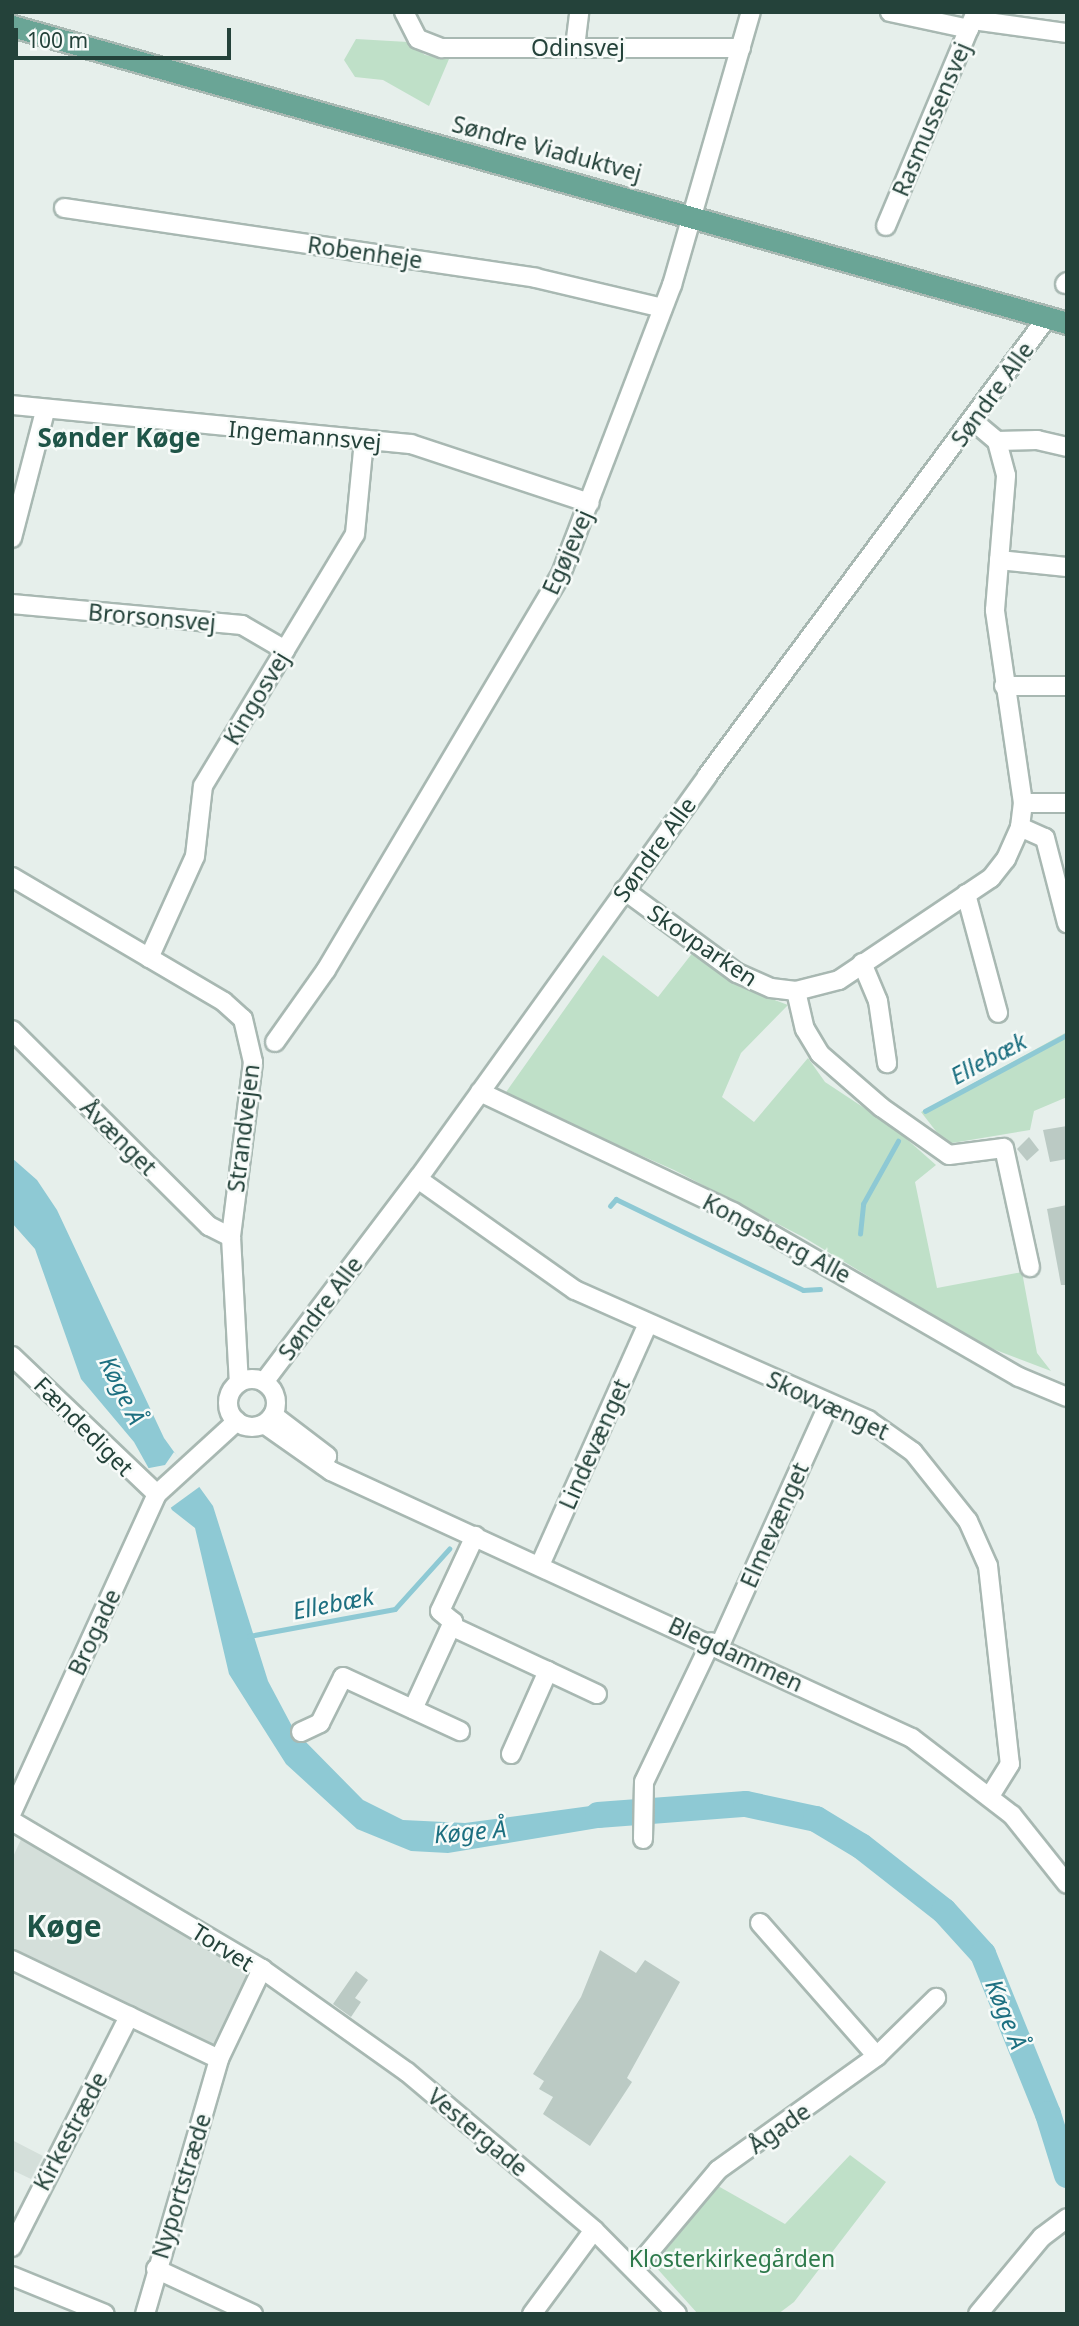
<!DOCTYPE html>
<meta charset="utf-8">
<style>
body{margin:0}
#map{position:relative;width:1079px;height:2326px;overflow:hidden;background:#e6efeb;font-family:"Noto Sans",sans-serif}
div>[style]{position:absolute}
.built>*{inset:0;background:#d4dfda}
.green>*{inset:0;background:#bfe0c8}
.water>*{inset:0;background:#8ec9d4}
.pier>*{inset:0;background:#e6efeb}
.stream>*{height:4.5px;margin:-2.25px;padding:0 2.25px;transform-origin:2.25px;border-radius:2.25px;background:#8ec9d4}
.river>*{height:26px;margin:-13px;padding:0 13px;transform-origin:13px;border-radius:13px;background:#8ec9d4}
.building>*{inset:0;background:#bbcac4}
.roads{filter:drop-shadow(2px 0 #a8b8b2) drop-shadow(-2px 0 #a8b8b2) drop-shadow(0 2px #a8b8b2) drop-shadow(0 -2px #a8b8b2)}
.minor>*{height:18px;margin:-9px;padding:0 9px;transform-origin:9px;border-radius:9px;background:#fff}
.minor>.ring{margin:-9px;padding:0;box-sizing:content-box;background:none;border:18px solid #fff;border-radius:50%}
.major>*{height:21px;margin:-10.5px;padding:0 10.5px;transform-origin:10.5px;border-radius:10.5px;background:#6aa596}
span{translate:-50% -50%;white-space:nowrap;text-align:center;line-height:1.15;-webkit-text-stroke:5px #f7fbf9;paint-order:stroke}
.street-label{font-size:23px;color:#24423a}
.park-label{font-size:23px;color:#2d7a4b}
.water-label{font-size:24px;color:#1c6f80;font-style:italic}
.quarter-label{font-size:26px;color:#1f5548;font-weight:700}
.district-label{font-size:30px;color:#1f5548;font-weight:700}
.frame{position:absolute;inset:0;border:14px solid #24423a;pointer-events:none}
.scale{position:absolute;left:14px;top:28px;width:217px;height:32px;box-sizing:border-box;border:4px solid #24423a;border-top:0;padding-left:9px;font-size:21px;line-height:24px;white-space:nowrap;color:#24423a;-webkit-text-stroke:5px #f7fbf9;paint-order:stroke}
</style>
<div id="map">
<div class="built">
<div style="clip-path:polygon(23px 1835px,249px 1971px,220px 2062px,12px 1963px,12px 1859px)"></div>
<div style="clip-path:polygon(12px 2140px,43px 2156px,31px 2179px,12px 2170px)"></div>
</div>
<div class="green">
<div style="clip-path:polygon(356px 39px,408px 42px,425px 55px,449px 59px,429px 106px,383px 80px,355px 77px,344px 60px)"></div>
<div style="clip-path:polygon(694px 951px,740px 987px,788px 1005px,741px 1053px,722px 1097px,754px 1122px,808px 1058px,825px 1082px,893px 1127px,936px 1165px,915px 1182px,937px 1288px,1022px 1272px,1037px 1353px,1051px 1371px,980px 1344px,805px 1238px,674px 1170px,504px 1095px,603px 955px,658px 997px)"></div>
<div style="clip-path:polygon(1067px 1032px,1067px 1097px,1034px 1111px,1030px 1130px,946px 1144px,921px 1112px)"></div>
<div style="clip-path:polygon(850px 2155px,886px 2182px,794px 2302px,778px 2314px,698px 2314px,654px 2265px,718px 2186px,785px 2224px)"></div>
</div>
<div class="water">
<div style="clip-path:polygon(12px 1158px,37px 1180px,57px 1210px,164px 1438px,213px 1506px,268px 1681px,294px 1730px,363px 1800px,403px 1820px,465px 1823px,634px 1800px,634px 1822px,448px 1853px,411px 1851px,357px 1829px,286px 1764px,229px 1674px,195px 1528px,172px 1510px,134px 1442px,81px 1379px,35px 1249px,12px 1223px)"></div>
</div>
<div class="pier">
<div style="clip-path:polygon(174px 1452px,202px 1485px,169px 1509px,144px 1469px,165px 1465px)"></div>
</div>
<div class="stream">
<div style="left:925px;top:1111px;width:161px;rotate:-28.2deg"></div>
<div style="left:610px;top:1206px;width:9px;rotate:-49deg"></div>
<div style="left:616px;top:1199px;width:208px;rotate:25.9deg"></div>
<div style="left:803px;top:1290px;width:17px;rotate:-3deg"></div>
<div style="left:860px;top:1234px;width:30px;rotate:-84deg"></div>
<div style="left:863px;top:1204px;width:72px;rotate:-60.9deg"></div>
<div style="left:249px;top:1636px;width:148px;rotate:-10.5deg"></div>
<div style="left:395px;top:1609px;width:81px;rotate:-48deg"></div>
</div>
<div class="river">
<div style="left:598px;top:1815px;width:148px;rotate:-4.3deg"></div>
<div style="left:746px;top:1804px;width:72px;rotate:12.1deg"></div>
<div style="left:816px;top:1819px;width:52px;rotate:31deg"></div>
<div style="left:861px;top:1846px;width:105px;rotate:38.1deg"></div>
<div style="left:944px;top:1911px;width:58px;rotate:47.8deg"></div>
<div style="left:983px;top:1954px;width:173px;rotate:67.9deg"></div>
<div style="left:1048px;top:2114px;width:64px;rotate:72.7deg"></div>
</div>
<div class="building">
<div style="clip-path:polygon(1067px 1126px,1067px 1159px,1050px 1162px,1043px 1130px)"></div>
<div style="clip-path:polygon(1029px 1137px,1039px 1150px,1027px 1161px,1017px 1149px)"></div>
<div style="clip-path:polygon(1067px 1205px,1067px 1285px,1061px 1285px,1047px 1209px)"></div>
<div style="clip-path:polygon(600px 1950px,636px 1973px,645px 1960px,680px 1982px,627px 2078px,632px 2082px,590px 2146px,543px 2114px,553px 2097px,539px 2089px,544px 2081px,533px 2074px,581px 1997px)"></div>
<div style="clip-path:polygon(356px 1971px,368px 1980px,355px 1998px,361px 2002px,351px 2017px,333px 2004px)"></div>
</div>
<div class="roads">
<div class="minor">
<div style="left:404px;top:12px;width:30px;rotate:63deg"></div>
<div style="left:418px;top:39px;width:26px;rotate:21deg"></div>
<div style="left:442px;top:48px;width:299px"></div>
<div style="left:890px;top:12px;width:81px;rotate:12.1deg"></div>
<div style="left:973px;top:20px;width:95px;rotate:7.9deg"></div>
<div style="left:575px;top:47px;width:35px;rotate:-83deg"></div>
<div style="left:64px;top:208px;width:477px;rotate:8.4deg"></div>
<div style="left:536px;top:278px;width:130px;rotate:13.3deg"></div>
<div style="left:886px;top:226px;width:232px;rotate:-67.2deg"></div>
<div style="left:1065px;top:284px;width:3px;rotate:-45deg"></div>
<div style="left:12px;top:405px;width:401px;rotate:5.6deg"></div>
<div style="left:411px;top:444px;width:188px;rotate:18.3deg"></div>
<div style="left:997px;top:441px;width:40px;rotate:-1.4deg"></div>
<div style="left:1037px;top:440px;width:31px;rotate:13deg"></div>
<div style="left:12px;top:538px;width:131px;rotate:-75.4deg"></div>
<div style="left:999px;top:560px;width:68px;rotate:5.9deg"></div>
<div style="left:12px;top:604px;width:231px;rotate:5.2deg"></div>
<div style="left:242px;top:625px;width:50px;rotate:30.2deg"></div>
<div style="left:1004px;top:686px;width:63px"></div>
<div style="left:1023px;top:803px;width:44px"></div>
<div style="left:1020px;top:827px;width:27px;rotate:24deg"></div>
<div style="left:1045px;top:838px;width:88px;rotate:75.5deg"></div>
<div style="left:12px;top:877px;width:246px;rotate:30.5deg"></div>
<div style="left:224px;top:1002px;width:25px;rotate:42deg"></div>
<div style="left:243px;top:1019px;width:44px;rotate:76.9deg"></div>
<div style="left:253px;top:1062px;width:176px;rotate:97.2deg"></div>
<div style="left:231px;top:1237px;width:146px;rotate:86.9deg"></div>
<div style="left:624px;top:890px;width:140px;rotate:36.3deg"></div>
<div style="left:737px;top:973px;width:37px;rotate:24deg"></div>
<div style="left:771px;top:988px;width:25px;rotate:7deg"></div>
<div style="left:796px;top:991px;width:44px;rotate:-14.3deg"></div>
<div style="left:839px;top:980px;width:183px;rotate:-33.9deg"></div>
<div style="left:991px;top:878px;width:24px;rotate:-52deg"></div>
<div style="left:1006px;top:859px;width:35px;rotate:-66deg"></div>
<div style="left:1020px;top:827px;width:24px;rotate:-83deg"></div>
<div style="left:1023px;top:803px;width:195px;rotate:-98.3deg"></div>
<div style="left:995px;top:610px;width:135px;rotate:-85.3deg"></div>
<div style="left:1006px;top:475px;width:35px;rotate:-105deg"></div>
<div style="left:997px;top:441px;width:31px;rotate:-140deg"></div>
<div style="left:966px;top:894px;width:123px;rotate:74.9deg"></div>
<div style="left:149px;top:958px;width:112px;rotate:-65.7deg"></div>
<div style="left:195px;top:856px;width:70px;rotate:-83.5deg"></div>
<div style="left:203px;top:786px;width:294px;rotate:-58.9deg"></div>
<div style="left:355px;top:534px;width:93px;rotate:-84.5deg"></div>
<div style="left:862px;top:963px;width:41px;rotate:67.2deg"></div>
<div style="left:878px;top:1001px;width:63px;rotate:81.7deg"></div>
<div style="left:796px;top:991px;width:39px;rotate:77deg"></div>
<div style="left:805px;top:1029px;width:29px;rotate:59deg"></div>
<div style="left:820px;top:1054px;width:81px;rotate:41deg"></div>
<div style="left:881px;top:1107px;width:83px;rotate:35.2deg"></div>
<div style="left:949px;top:1155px;width:55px;rotate:-7.3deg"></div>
<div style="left:1004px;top:1148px;width:122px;rotate:77.7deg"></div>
<div style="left:12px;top:1030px;width:278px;rotate:44.9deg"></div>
<div style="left:209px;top:1226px;width:25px;rotate:27deg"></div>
<div style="left:275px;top:1042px;width:88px;rotate:-54.7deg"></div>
<div style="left:326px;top:970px;width:460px;rotate:-59.3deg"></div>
<div style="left:561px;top:574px;width:310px;rotate:-69deg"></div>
<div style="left:672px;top:285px;width:284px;rotate:-73.9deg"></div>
<div style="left:480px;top:1092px;width:280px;rotate:25.4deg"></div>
<div style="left:733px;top:1212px;width:330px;rotate:30deg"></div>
<div style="left:1019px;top:1377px;width:52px;rotate:22.6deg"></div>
<div style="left:418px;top:1179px;width:192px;rotate:35.3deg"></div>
<div style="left:575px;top:1290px;width:321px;rotate:23.9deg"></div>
<div style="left:868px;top:1420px;width:55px;rotate:35.4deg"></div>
<div style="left:913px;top:1452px;width:88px;rotate:51.4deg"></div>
<div style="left:968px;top:1521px;width:49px;rotate:66deg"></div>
<div style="left:988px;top:1566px;width:199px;rotate:83.7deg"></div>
<div style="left:1010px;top:1764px;width:36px;rotate:122deg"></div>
<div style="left:12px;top:1356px;width:200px;rotate:43.6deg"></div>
<div class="ring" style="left:228px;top:1379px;width:30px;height:30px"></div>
<div style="left:264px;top:1382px;width:258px;rotate:-52.9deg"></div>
<div style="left:420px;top:1176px;width:492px;rotate:-54.3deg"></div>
<div style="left:707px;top:776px;width:569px;rotate:-53.43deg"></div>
<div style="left:273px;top:1415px;width:68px;rotate:37.2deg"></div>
<div style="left:264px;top:1424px;width:82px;rotate:35deg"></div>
<div style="left:331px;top:1471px;width:639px;rotate:24.68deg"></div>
<div style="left:912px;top:1738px;width:126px;rotate:37.6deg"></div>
<div style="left:1012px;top:1815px;width:88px;rotate:51.4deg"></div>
<div style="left:540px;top:1565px;width:264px;rotate:-65.9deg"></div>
<div style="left:451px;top:1626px;width:161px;rotate:25deg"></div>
<div style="left:720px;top:1645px;width:265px;rotate:-65.7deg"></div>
<div style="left:413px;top:1709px;width:96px;rotate:-65.3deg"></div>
<div style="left:453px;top:1622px;width:17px;rotate:-140deg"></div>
<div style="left:440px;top:1611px;width:83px;rotate:-65deg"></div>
<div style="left:301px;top:1732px;width:21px;rotate:-25deg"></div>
<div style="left:320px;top:1723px;width:51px;rotate:-63.4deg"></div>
<div style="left:343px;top:1677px;width:129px;rotate:24.8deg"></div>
<div style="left:511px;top:1754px;width:91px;rotate:-66deg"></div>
<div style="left:12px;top:1812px;width:349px;rotate:-65.5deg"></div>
<div style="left:157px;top:1494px;width:108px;rotate:-42.4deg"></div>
<div style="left:12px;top:1821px;width:291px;rotate:30.6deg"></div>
<div style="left:262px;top:1969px;width:178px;rotate:35.4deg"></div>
<div style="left:407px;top:2072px;width:245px;rotate:40.2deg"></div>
<div style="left:594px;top:2230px;width:118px;rotate:45.3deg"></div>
<div style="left:643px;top:1839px;width:57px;rotate:-89deg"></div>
<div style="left:644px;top:1782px;width:155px;rotate:-64.4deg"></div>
<div style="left:760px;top:1923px;width:177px;rotate:48.7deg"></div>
<div style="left:12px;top:1960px;width:229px;rotate:25.6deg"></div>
<div style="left:219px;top:2059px;width:100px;rotate:-64.5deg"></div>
<div style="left:12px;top:2247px;width:259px;rotate:-63.1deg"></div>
<div style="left:156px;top:2269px;width:107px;rotate:24.9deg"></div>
<div style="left:635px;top:2269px;width:129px;rotate:-50deg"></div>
<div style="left:718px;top:2170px;width:196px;rotate:-35.6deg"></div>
<div style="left:877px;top:2056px;width:83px;rotate:-44.5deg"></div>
<div style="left:12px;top:2276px;width:100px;rotate:22.2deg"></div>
<div style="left:145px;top:2314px;width:266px;rotate:-73.8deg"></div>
<div style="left:532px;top:2314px;width:104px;rotate:-53.6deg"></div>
<div style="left:978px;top:2314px;width:100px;rotate:-50.3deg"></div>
<div style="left:1042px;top:2237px;width:31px;rotate:-37deg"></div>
</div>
<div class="major">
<div style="left:12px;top:26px;width:1096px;rotate:15.72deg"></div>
</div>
</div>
<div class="street-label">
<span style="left:578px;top:47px">Odinsvej</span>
<span style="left:931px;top:119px;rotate:-67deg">Rasmussensvej</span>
<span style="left:547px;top:148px;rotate:15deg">Søndre Viaduktvej</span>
<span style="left:365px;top:252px;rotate:8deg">Robenheje</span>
<span style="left:992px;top:394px;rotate:-54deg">Søndre Alle</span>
<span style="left:305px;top:435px;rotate:5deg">Ingemannsvej</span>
<span style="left:567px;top:552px;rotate:-66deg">Egøjevej</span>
<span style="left:152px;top:617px;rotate:5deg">Brorsonsvej</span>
<span style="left:256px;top:698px;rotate:-59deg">Kingosvej</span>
<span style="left:654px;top:849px;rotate:-54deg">Søndre Alle</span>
<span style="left:703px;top:945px;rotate:34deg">Skovparken</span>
<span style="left:243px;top:1128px;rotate:-83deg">Strandvejen</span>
<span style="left:119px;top:1137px;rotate:45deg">Åvænget</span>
<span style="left:777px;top:1238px;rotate:28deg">Kongsberg Alle</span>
<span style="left:320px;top:1308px;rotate:-53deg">Søndre Alle</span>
<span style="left:828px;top:1405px;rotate:25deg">Skovvænget</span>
<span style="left:84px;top:1426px;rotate:45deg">Fændediget</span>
<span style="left:594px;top:1444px;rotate:-66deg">Lindevænget</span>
<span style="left:774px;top:1525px;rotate:-66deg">Elmevænget</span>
<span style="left:94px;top:1632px;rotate:-65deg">Brogade</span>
<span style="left:736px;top:1654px;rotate:25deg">Blegdammen</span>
<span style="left:223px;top:1947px;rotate:32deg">Torvet</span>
<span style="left:779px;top:2128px;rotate:-35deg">Ågade</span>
<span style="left:70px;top:2131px;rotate:-62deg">Kirkestræde</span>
<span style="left:478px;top:2132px;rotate:40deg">Vestergade</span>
<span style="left:181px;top:2186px;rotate:-73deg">Nyportstræde</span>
</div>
<div class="park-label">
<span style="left:732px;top:2258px">Klosterkirkegården</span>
</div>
<div class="water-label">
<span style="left:988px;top:1058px;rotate:-28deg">Ellebæk</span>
<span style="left:123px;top:1390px;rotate:64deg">Køge Å</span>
<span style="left:333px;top:1603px;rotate:-11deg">Ellebæk</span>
<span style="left:470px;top:1831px;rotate:-5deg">Køge Å</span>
<span style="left:1007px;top:2014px;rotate:68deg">Køge Å</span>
</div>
<div class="quarter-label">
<span style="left:119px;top:438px">Sønder Køge</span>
</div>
<div class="district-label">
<span style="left:64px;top:1926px">Køge</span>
</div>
<div class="frame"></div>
<div class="scale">100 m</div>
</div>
